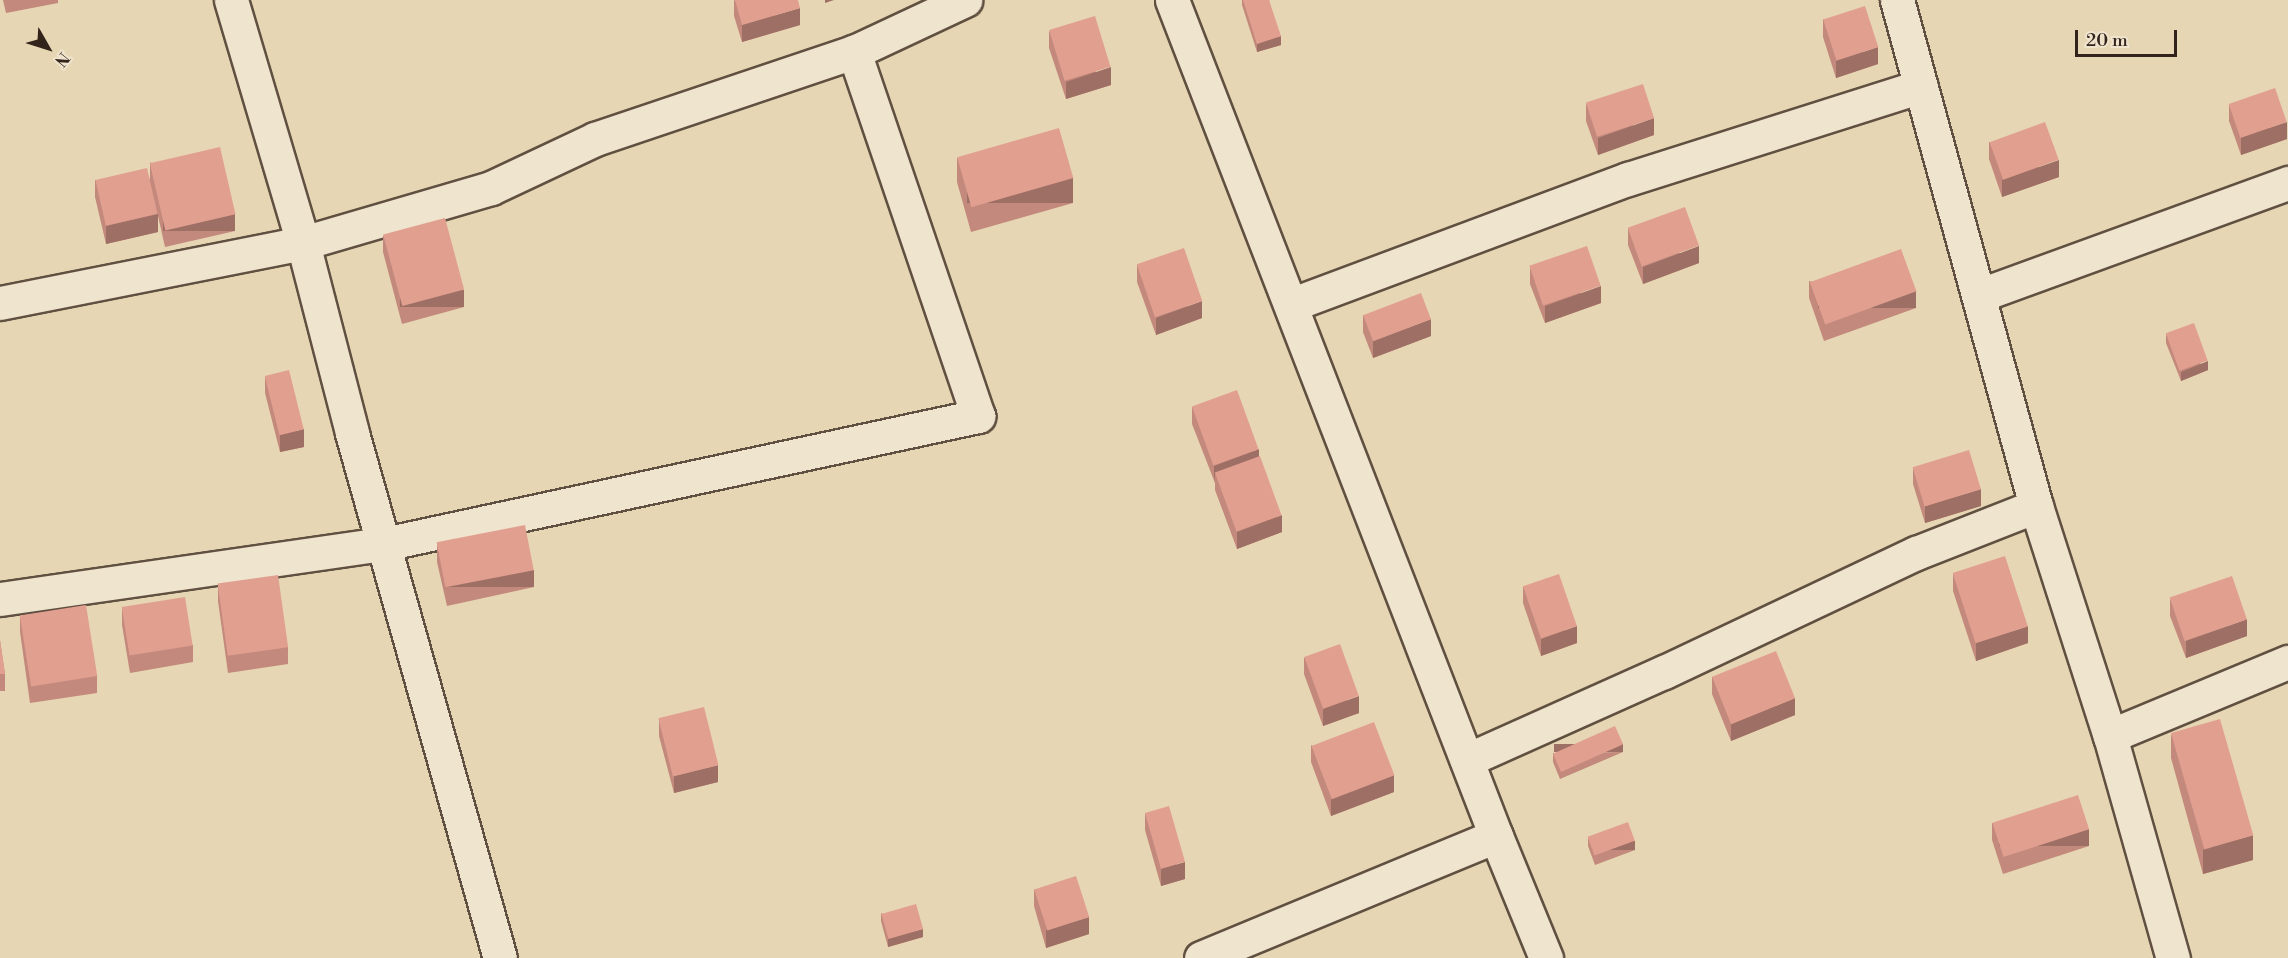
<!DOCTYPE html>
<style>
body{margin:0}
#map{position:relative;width:2288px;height:958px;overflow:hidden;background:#e7d6b3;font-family:"Libre Bodoni",serif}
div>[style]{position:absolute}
.roads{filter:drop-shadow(2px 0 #605041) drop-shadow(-2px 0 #605041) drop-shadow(0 2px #605041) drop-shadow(0 -2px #605041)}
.minor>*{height:33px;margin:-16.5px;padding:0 16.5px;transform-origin:16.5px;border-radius:16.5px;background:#efe4ce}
.wall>*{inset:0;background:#c2897c}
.shaded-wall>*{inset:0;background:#9e6f65;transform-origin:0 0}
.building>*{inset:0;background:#e19f90;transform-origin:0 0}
span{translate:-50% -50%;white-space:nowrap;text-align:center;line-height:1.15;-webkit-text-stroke:6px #efe4ce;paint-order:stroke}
.north{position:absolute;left:18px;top:18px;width:60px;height:60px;-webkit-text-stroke:4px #efe4ce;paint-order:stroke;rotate:129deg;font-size:16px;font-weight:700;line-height:24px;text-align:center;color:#33241b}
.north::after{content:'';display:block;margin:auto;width:21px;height:27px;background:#33241b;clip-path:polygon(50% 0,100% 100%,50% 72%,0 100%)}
.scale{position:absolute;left:2075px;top:30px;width:102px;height:27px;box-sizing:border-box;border:3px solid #33241b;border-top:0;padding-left:8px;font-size:18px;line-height:21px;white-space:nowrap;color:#33241b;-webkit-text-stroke:4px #efe4ce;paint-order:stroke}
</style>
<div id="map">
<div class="roads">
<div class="minor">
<div style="left:231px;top:0;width:253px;rotate:73.5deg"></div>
<div style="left:303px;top:243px;width:196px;rotate:75.5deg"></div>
<div style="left:352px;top:433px;width:545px;rotate:74.26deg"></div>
<div style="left:1172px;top:0;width:897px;rotate:68.82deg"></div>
<div style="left:1897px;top:0;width:525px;rotate:74.64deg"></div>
<div style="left:1980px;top:295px;width:328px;rotate:-20deg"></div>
<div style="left:0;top:303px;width:309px;rotate:-11.2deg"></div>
<div style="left:303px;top:243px;width:196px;rotate:-16.3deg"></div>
<div style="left:491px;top:188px;width:115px;rotate:-25.2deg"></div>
<div style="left:595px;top:139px;width:273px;rotate:-18.6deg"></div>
<div style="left:854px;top:52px;width:123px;rotate:-25.1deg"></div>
<div style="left:1293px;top:304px;width:358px;rotate:-20.5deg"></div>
<div style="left:1628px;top:179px;width:307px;rotate:-17.6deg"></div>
<div style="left:0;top:599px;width:388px;rotate:-8.2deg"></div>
<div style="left:384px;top:544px;width:608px;rotate:-12.16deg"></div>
<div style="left:978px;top:416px;width:385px;rotate:-108.8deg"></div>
<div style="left:2110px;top:736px;width:193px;rotate:-22.6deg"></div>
<div style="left:1467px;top:760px;width:216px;rotate:-24.1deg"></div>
<div style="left:1664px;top:672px;width:279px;rotate:-25.3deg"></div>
<div style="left:1916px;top:553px;width:129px;rotate:-21.4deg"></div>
<div style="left:2036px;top:506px;width:242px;rotate:72.2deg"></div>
<div style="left:2110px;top:736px;width:231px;rotate:74.2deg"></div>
<div style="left:1201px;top:958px;width:319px;rotate:-22.5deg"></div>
<div style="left:1496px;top:836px;width:132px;rotate:67.7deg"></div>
</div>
</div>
<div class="wall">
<div style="clip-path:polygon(3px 0,58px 0,58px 3px,6px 13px)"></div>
<div style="clip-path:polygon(734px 0,800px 25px,742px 42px,734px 16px)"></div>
<div style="clip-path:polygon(1242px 0,1269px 0,1281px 45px,1257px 52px,1242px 5px)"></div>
<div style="clip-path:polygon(1823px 19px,1878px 64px,1836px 78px,1823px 37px)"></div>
<div style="clip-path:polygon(1049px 31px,1111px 85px,1066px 99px,1049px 48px)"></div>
<div style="clip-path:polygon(1586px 104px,1654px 135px,1598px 155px,1586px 121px)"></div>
<div style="clip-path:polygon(2229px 104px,2287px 139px,2241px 155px,2229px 121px)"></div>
<div style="clip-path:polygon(1989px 142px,2059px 177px,2002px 197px,1989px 159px)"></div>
<div style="clip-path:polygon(957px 158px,1073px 203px,971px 232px,957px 182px)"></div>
<div style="clip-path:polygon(150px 162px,235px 231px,165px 247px,158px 216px,158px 232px,106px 244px,95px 197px,95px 180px,150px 179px)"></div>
<div style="clip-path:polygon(1628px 228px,1699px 263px,1643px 284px,1628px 245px)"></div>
<div style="clip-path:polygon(383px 235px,464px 307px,402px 324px,383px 252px)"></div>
<div style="clip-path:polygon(1137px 265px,1202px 318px,1156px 335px,1137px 282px)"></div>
<div style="clip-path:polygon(1530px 267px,1601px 303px,1545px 323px,1530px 284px)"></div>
<div style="clip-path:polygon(1809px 281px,1916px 308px,1824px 341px,1809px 298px)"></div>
<div style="clip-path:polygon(1363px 315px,1431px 336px,1373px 358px,1363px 332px)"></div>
<div style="clip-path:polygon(2166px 334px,2208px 370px,2181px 381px,2166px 343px)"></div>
<div style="clip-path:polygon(265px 376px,304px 447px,280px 452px,265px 393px)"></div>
<div style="clip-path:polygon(1192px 407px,1259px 456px,1282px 532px,1237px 549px,1215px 490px,1215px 483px,1192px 424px)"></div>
<div style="clip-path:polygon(1913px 467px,1981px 506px,1925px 523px,1913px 484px)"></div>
<div style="clip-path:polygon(437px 545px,534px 587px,447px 606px,437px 562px)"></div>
<div style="clip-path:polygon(1953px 574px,2028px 643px,1976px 661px,1953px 591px)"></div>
<div style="clip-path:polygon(218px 584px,288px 647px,288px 664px,228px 673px,218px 601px)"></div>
<div style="clip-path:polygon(1523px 586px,1577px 643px,1541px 656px,1523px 603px)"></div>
<div style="clip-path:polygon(2170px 599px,2247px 636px,2186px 658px,2170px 616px)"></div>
<div style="clip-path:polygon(122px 608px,193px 645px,193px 662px,130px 673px,122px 625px)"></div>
<div style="clip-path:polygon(20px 615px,97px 676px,97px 693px,30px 703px,20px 632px)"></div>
<div style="clip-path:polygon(0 640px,5px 674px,5px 691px,0 691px)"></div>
<div style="clip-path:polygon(1304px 657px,1359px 713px,1323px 726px,1304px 674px)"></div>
<div style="clip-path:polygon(1712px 677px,1795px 715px,1731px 741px,1712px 694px)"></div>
<div style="clip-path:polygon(659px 719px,718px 782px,674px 793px,659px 736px)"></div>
<div style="clip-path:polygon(2171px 734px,2253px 860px,2203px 874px,2171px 758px)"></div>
<div style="clip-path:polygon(1311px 745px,1394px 792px,1331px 816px,1311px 762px)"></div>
<div style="clip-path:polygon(1623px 752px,1560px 779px,1553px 762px,1553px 753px)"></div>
<div style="clip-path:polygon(1145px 813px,1185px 879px,1161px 886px,1145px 830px)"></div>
<div style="clip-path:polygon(1992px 823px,2089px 846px,2003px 874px,1992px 840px)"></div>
<div style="clip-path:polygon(1588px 837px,1635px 850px,1595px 865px,1588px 846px)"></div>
<div style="clip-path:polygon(1034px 889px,1089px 934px,1046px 948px,1034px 906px)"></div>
<div style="clip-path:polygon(881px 913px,923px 937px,888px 947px,881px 921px)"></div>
</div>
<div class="shaded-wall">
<div style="clip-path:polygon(825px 0,834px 0,825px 3px)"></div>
<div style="clip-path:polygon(800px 8px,800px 25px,742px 42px,742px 25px)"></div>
<div style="clip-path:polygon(1281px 36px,1281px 45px,1257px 52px,1257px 44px)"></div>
<div style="clip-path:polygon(1878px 47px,1878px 64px,1836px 78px,1836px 61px)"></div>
<div style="clip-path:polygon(1111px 67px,1111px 85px,1066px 99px,1066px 82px)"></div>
<div style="clip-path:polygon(1654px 118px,1654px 135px,1598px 155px,1598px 138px)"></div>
<div style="clip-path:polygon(2287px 122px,2287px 139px,2241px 155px,2241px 137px)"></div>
<div style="clip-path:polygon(2059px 160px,2059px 177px,2002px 197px,2002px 180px)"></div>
<div style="left:1073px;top:178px;width:25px;height:106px;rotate:90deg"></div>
<div style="clip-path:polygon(158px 214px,158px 232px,106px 244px,106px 226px)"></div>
<div style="left:235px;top:214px;width:17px;height:72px;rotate:90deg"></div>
<div style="clip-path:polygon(1699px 246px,1699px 263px,1643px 284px,1643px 267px)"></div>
<div style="clip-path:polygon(1601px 286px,1601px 303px,1545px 323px,1545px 306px)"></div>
<div style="left:464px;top:290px;width:17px;height:64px;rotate:90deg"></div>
<div style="left:1916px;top:291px;width:17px;height:98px;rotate:90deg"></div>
<div style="clip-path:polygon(1202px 301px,1202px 318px,1156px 335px,1156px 318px)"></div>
<div style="clip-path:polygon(1431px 319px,1431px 336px,1373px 358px,1373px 341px)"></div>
<div style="clip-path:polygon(2208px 361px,2208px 370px,2181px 381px,2181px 372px)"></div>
<div style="clip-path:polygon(304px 429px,304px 447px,280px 452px,280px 435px)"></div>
<div style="clip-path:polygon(1259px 449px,1259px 466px,1215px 473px,1214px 483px,1214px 466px)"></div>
<div style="clip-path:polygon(1981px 489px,1981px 506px,1925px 523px,1925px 506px)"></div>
<div style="clip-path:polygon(1282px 515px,1282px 532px,1237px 549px,1237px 532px)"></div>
<div style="left:534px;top:570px;width:17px;height:89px;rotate:90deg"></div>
<div style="clip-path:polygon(2247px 619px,2247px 636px,2186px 658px,2186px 641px)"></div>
<div style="clip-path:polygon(1577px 626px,1577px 643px,1541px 656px,1541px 639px)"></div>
<div style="clip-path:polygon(2028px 626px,2028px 643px,1976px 661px,1976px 643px)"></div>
<div style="clip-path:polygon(1359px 696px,1359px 713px,1323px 726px,1323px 709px)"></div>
<div style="clip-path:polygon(1795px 698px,1795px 715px,1731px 741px,1731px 724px)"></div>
<div style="left:1623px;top:744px;width:8px;height:69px;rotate:90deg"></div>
<div style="clip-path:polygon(718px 765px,718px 782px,674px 793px,674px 776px)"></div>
<div style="clip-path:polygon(1394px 775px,1394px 792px,1331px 816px,1331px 799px)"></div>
<div style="left:2089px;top:829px;width:17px;height:90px;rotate:90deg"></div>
<div style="clip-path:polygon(2253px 835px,2253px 860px,2203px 874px,2203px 850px)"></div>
<div style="left:1635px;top:841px;width:9px;height:43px;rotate:90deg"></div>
<div style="clip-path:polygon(1185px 862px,1185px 879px,1161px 886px,1161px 869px)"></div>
<div style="clip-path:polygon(1089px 917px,1089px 934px,1046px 948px,1046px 930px)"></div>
<div style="clip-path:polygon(923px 929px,923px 937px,888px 947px,888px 938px)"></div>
</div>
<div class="building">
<div style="clip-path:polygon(735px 0,798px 0,800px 8px,742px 25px)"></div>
<div style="clip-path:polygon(1243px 0,1269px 0,1281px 36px,1257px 44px)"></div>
<div style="left:1865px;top:6px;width:43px;height:44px;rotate:72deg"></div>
<div style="left:1095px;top:16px;width:53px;height:48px;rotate:73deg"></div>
<div style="left:1643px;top:84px;width:36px;height:60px;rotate:72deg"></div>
<div style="left:2275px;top:88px;width:36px;height:49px;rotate:71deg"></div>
<div style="left:2045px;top:122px;width:40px;height:59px;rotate:70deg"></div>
<div style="left:1059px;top:128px;width:52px;height:106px;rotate:74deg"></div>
<div style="left:220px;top:147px;width:69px;height:72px;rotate:77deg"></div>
<div style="left:147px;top:168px;width:47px;height:53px;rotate:77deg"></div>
<div style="left:1685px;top:207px;width:41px;height:61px;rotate:70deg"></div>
<div style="left:445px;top:218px;width:74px;height:64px;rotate:75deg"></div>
<div style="left:1587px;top:246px;width:42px;height:61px;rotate:71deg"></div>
<div style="left:1184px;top:248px;width:56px;height:50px;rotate:71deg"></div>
<div style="left:1901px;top:249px;width:45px;height:97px;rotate:70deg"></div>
<div style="left:1421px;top:293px;width:28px;height:62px;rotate:69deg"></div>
<div style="left:2194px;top:323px;width:40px;height:30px;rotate:70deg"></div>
<div style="left:289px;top:370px;width:61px;height:25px;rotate:76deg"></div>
<div style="left:1237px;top:390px;width:63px;height:48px;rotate:70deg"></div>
<div style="left:1969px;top:450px;width:41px;height:59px;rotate:73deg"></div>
<div style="left:1260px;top:456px;width:63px;height:48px;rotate:70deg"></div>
<div style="left:525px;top:525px;width:46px;height:90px;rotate:79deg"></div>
<div style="left:2005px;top:556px;width:74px;height:55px;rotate:72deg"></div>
<div style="left:1559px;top:574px;width:55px;height:38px;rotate:71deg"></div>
<div style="left:278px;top:575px;width:73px;height:61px;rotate:82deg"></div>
<div style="left:2232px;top:576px;width:46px;height:66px;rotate:71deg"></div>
<div style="left:185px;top:597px;width:49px;height:64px;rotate:81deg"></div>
<div style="left:86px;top:605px;width:72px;height:67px;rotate:81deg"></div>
<div style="clip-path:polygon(0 640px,5px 674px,0 674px)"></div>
<div style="left:1340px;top:644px;width:55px;height:38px;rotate:70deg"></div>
<div style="left:1776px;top:651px;width:51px;height:69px;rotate:68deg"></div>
<div style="left:704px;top:707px;width:60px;height:47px;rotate:76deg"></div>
<div style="left:2220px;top:719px;width:121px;height:51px;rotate:74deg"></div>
<div style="left:1374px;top:722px;width:57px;height:67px;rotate:69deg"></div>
<div style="left:1615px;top:726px;width:20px;height:68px;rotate:66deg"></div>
<div style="left:2078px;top:795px;width:36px;height:90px;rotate:72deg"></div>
<div style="left:1169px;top:806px;width:58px;height:25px;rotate:74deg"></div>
<div style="left:1628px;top:822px;width:20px;height:43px;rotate:70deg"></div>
<div style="left:1076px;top:876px;width:43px;height:44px;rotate:72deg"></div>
<div style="left:916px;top:904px;width:26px;height:36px;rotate:74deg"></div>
</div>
<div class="north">N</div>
<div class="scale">20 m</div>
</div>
